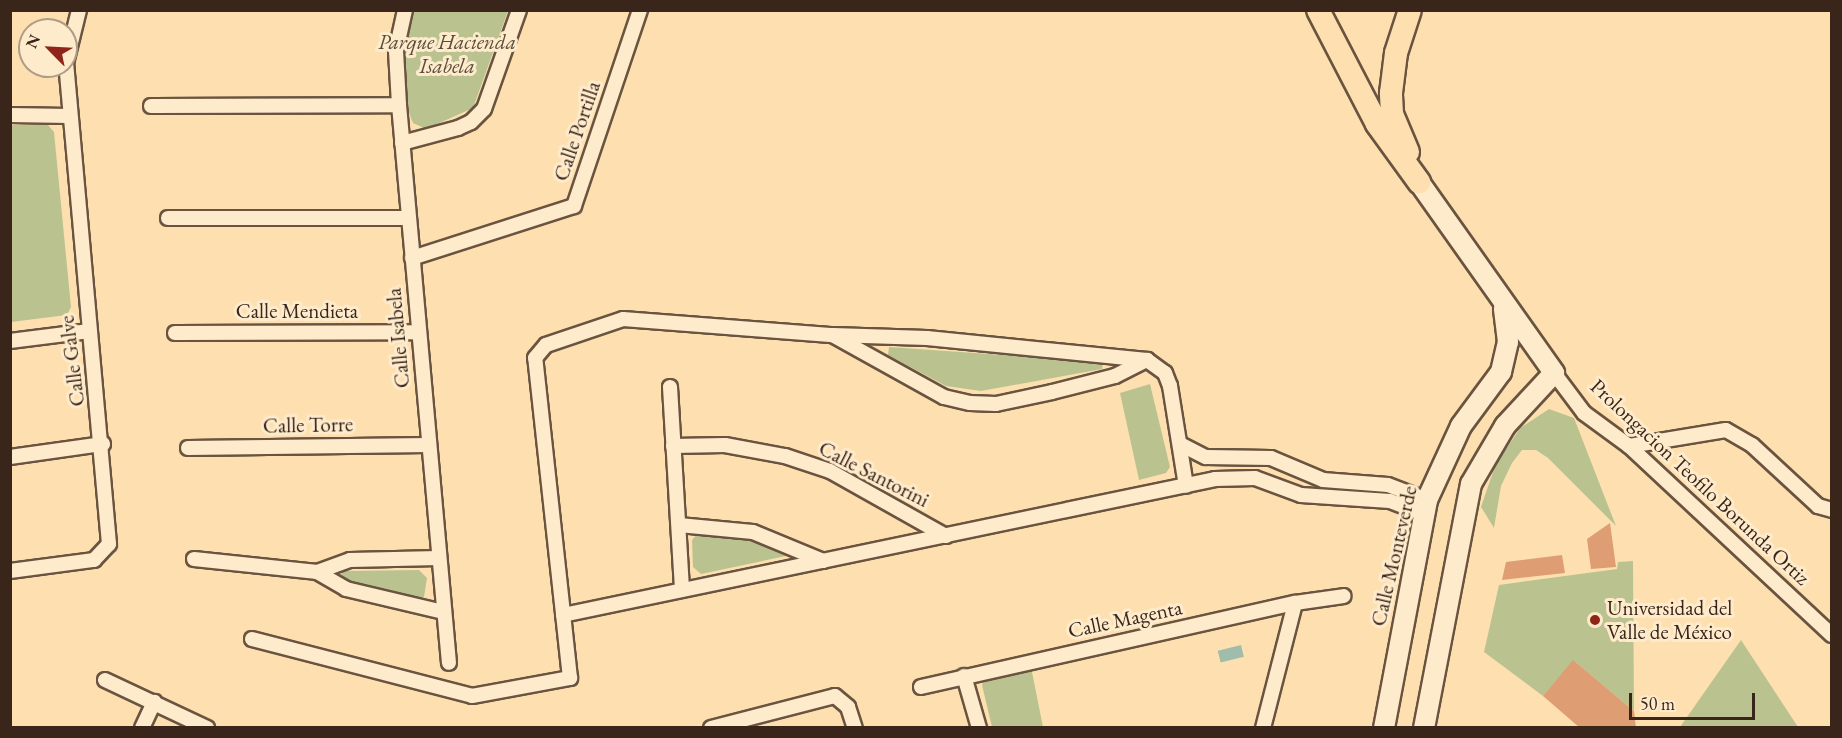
<!DOCTYPE html>
<meta charset="utf-8">
<style>
body{margin:0}
#map{position:relative;width:1842px;height:738px;overflow:hidden;background:#fee0b0;font-family:"EB Garamond",serif}
div>[style]{position:absolute}
.green>*{inset:0;background:#bac390}
.water>*{inset:0;background:#a0bdab;transform-origin:0 0}
.building>*{inset:0;background:#df9d73}
.roads{filter:drop-shadow(2px 0 #6a5440) drop-shadow(-2px 0 #6a5440) drop-shadow(0 2px #6a5440) drop-shadow(0 -2px #6a5440)}
.street>*{height:14px;margin:-7px;padding:0 7px;transform-origin:7px;border-radius:7px;background:#feebcc}
.secondary>*{height:20px;margin:-10px;padding:0 10px;transform-origin:10px;border-radius:10px;background:#feebcc}
.primary>*{height:22px;margin:-11px;padding:0 11px;transform-origin:11px;border-radius:11px;background:#fee0b0}
.dots>*{width:16px;height:16px;translate:-50% -50%;box-sizing:border-box;border:3px solid #feebcc;border-radius:50%}
span{translate:-50% -50%;white-space:nowrap;text-align:center;line-height:1.15;-webkit-text-stroke:6px #feebcc;paint-order:stroke}
.park-label{font-size:21px;color:#594c38;font-style:italic}
.street-label{font-size:21px;color:#39251a}
.poi-label{font-size:21px;color:#39251a}
.left{translate:0 -50%;text-align:left}
.frame{position:absolute;inset:0;border:12px solid #39251a;pointer-events:none}
.north{position:absolute;left:18px;top:18px;width:60px;height:60px;box-sizing:border-box;background:#feebcc;border:2px solid #af9c85;border-radius:50%;rotate:294deg;font-size:16px;font-weight:700;line-height:24px;text-align:center;color:#39251a}
.north::after{content:'';display:block;margin:auto;width:21px;height:27px;background:#8f2418;clip-path:polygon(50% 0,100% 100%,50% 72%,0 100%)}
.scale{position:absolute;left:1629px;top:693px;width:126px;height:27px;box-sizing:border-box;border:3px solid #39251a;border-top:0;padding-left:8px;font-size:18px;line-height:21px;white-space:nowrap;color:#39251a;-webkit-text-stroke:4px #feebcc;paint-order:stroke}
</style>
<div id="map">
<div class="green">
<div style="clip-path:polygon(414px 11px,508px 11px,473px 108px,426px 129px,413px 123px,406px 105px,404px 38px)"></div>
<div style="clip-path:polygon(10px 125px,48px 125px,54px 132px,71px 307px,67px 315px,11px 322px)"></div>
<div style="clip-path:polygon(889px 347px,1103px 362px,1102px 369px,981px 391px,946px 386px,888px 355px)"></div>
<div style="clip-path:polygon(1150px 384px,1170px 467px,1166px 473px,1139px 480px,1120px 393px)"></div>
<div style="clip-path:polygon(1549px 409px,1574px 418px,1616px 526px,1548px 458px,1536px 450px,1522px 450px,1512px 463px,1501px 486px,1494px 528px,1481px 507px,1495px 466px,1520px 428px)"></div>
<div style="clip-path:polygon(698px 533px,738px 534px,784px 548px,786px 556px,701px 574px,693px 567px,692px 540px)"></div>
<div style="clip-path:polygon(1633px 561px,1634px 711px,1574px 661px,1543px 696px,1484px 652px,1499px 585px,1617px 569px,1618px 562px)"></div>
<div style="clip-path:polygon(419px 570px,427px 578px,424px 597px,414px 599px,342px 582px,339px 577px,344px 571px)"></div>
<div style="clip-path:polygon(1741px 640px,1798px 727px,1680px 727px)"></div>
<div style="clip-path:polygon(1031px 667px,1043px 727px,992px 727px,982px 685px,986px 677px)"></div>
</div>
<div class="water">
<div style="left:1241px;top:645px;width:12px;height:24px;rotate:76deg"></div>
</div>
<div class="building">
<div style="clip-path:polygon(1610px 523px,1616px 567px,1591px 569px,1587px 539px)"></div>
<div style="clip-path:polygon(1562px 555px,1565px 573px,1502px 580px,1506px 562px)"></div>
<div style="clip-path:polygon(1573px 660px,1634px 711px,1636px 728px,1580px 728px,1543px 696px)"></div>
</div>
<div class="roads">
<div class="street">
<div style="left:405px;top:10px;width:42px;rotate:102.4deg"></div>
<div style="left:396px;top:51px;width:54px;rotate:86.8deg"></div>
<div style="left:399px;top:105px;width:560px;rotate:84.88deg"></div>
<div style="left:66px;top:63px;width:55px;rotate:-76.2deg"></div>
<div style="left:151px;top:106px;width:248px;rotate:-0.2deg"></div>
<div style="left:10px;top:115px;width:59px;rotate:1deg"></div>
<div style="left:402px;top:143px;width:58px;rotate:-15deg"></div>
<div style="left:458px;top:128px;width:14px;rotate:-25deg"></div>
<div style="left:471px;top:122px;width:18px;rotate:-45deg"></div>
<div style="left:484px;top:109px;width:105px;rotate:-70.5deg"></div>
<div style="left:168px;top:218px;width:240px"></div>
<div style="left:412px;top:258px;width:170px;rotate:-17.8deg"></div>
<div style="left:574px;top:206px;width:207px;rotate:-71.4deg"></div>
<div style="left:175px;top:333px;width:244px;rotate:-0.2deg"></div>
<div style="left:834px;top:336px;width:126px;rotate:29deg"></div>
<div style="left:944px;top:397px;width:27px;rotate:13deg"></div>
<div style="left:970px;top:403px;width:26px;rotate:2deg"></div>
<div style="left:996px;top:404px;width:57px;rotate:-12.1deg"></div>
<div style="left:1052px;top:392px;width:65px;rotate:-14.3deg"></div>
<div style="left:1115px;top:376px;width:36px;rotate:-27deg"></div>
<div style="left:10px;top:341px;width:80px;rotate:-7.2deg"></div>
<div style="left:1554px;top:373px;width:50px;rotate:53.1deg"></div>
<div style="left:1584px;top:413px;width:56px;rotate:36.3deg"></div>
<div style="left:1629px;top:446px;width:277px;rotate:43deg"></div>
<div style="left:670px;top:387px;width:203px;rotate:86.6deg"></div>
<div style="left:1180px;top:444px;width:29px;rotate:27deg"></div>
<div style="left:1206px;top:457px;width:65px;rotate:0.9deg"></div>
<div style="left:1271px;top:458px;width:56px;rotate:22.9deg"></div>
<div style="left:1323px;top:480px;width:65px;rotate:4.4deg"></div>
<div style="left:1388px;top:485px;width:42px;rotate:21deg"></div>
<div style="left:673px;top:446px;width:52px;rotate:-1.1deg"></div>
<div style="left:725px;top:445px;width:61px;rotate:10.4deg"></div>
<div style="left:785px;top:456px;width:47px;rotate:18.4deg"></div>
<div style="left:830px;top:471px;width:133px;rotate:29.3deg"></div>
<div style="left:1629px;top:446px;width:98px;rotate:-9.4deg"></div>
<div style="left:1726px;top:430px;width:30px;rotate:30deg"></div>
<div style="left:1752px;top:445px;width:90px;rotate:42.7deg"></div>
<div style="left:1818px;top:506px;width:15px;rotate:16deg"></div>
<div style="left:188px;top:448px;width:241px;rotate:-0.7deg"></div>
<div style="left:10px;top:457px;width:94px;rotate:-8deg"></div>
<div style="left:679px;top:525px;width:74px;rotate:5.4deg"></div>
<div style="left:753px;top:532px;width:76px;rotate:22.5deg"></div>
<div style="left:194px;top:559px;width:124px;rotate:6deg"></div>
<div style="left:317px;top:572px;width:35px;rotate:-20deg"></div>
<div style="left:350px;top:560px;width:89px;rotate:-1.3deg"></div>
<div style="left:10px;top:571px;width:85px;rotate:-7.5deg"></div>
<div style="left:94px;top:560px;width:22px;rotate:-47deg"></div>
<div style="left:109px;top:544px;width:480px;rotate:-95.1deg"></div>
<div style="left:317px;top:572px;width:34px;rotate:30deg"></div>
<div style="left:346px;top:589px;width:100px;rotate:13.3deg"></div>
<div style="left:563px;top:615px;width:666px;rotate:-11.78deg"></div>
<div style="left:1215px;top:479px;width:40px;rotate:-1.4deg"></div>
<div style="left:1255px;top:478px;width:49px;rotate:20.3deg"></div>
<div style="left:1301px;top:495px;width:89px;rotate:3.9deg"></div>
<div style="left:1390px;top:501px;width:36px;rotate:21deg"></div>
<div style="left:252px;top:639px;width:227px;rotate:14.5deg"></div>
<div style="left:472px;top:696px;width:100px;rotate:-10.4deg"></div>
<div style="left:570px;top:678px;width:322px;rotate:-96.2deg"></div>
<div style="left:535px;top:358px;width:17px;rotate:-50deg"></div>
<div style="left:546px;top:345px;width:81px;rotate:-18.7deg"></div>
<div style="left:623px;top:319px;width:211px;rotate:4.4deg"></div>
<div style="left:833px;top:335px;width:94px;rotate:1.8deg"></div>
<div style="left:927px;top:338px;width:221px;rotate:5.7deg"></div>
<div style="left:1147px;top:360px;width:22px;rotate:36deg"></div>
<div style="left:1165px;top:373px;width:14px;rotate:69deg"></div>
<div style="left:1170px;top:386px;width:101px;rotate:80.9deg"></div>
<div style="left:964px;top:676px;width:54px;rotate:73.9deg"></div>
<div style="left:105px;top:680px;width:113px;rotate:25.2deg"></div>
<div style="left:921px;top:687px;width:383px;rotate:-12.7deg"></div>
<div style="left:1295px;top:603px;width:49px;rotate:-8.1deg"></div>
<div style="left:142px;top:728px;width:29px;rotate:-65deg"></div>
<div style="left:711px;top:728px;width:128px;rotate:-14.5deg"></div>
<div style="left:835px;top:696px;width:17px;rotate:40deg"></div>
<div style="left:848px;top:707px;width:22px;rotate:72deg"></div>
<div style="left:1263px;top:728px;width:129px;rotate:-75.6deg"></div>
</div>
<div class="secondary">
<div style="left:1419px;top:182px;width:234px;rotate:54.7deg"></div>
<div style="left:1554px;top:373px;width:72px;rotate:132.8deg"></div>
<div style="left:1505px;top:426px;width:67px;rotate:120.4deg"></div>
<div style="left:1471px;top:484px;width:248px;rotate:100.9deg"></div>
<div style="left:1384px;top:728px;width:232px;rotate:-79.3deg"></div>
<div style="left:1427px;top:500px;width:81px;rotate:-65.3deg"></div>
<div style="left:1461px;top:426px;width:67px;rotate:-53.5deg"></div>
<div style="left:1501px;top:372px;width:31px;rotate:-77deg"></div>
<div style="left:1508px;top:342px;width:34px;rotate:-97deg"></div>
</div>
<div class="primary">
<div style="left:1318px;top:10px;width:128px;rotate:62.6deg"></div>
<div style="left:1377px;top:124px;width:72px;rotate:54.1deg"></div>
<div style="left:1408px;top:152px;width:41px;rotate:-112.8deg"></div>
<div style="left:1392px;top:114px;width:21px;rotate:-93deg"></div>
<div style="left:1391px;top:93px;width:40px;rotate:-82.9deg"></div>
<div style="left:1396px;top:53px;width:45px;rotate:-72deg"></div>
</div>
</div>
<div class="dots">
<div style="left:1595px;top:620px;background:#8f2418"></div>
</div>
<div class="park-label">
<span style="left:447px;top:54px">Parque Hacienda<br>Isabela</span>
</div>
<div class="street-label">
<span style="left:577px;top:131px;rotate:-71deg">Calle Portilla</span>
<span style="left:297px;top:311px">Calle Mendieta</span>
<span style="left:398px;top:338px;rotate:-95deg">Calle Isabela</span>
<span style="left:72px;top:361px;rotate:-97deg">Calle Galve</span>
<span style="left:308px;top:425px;rotate:-1deg">Calle Torre</span>
<span style="left:874px;top:474px;rotate:27deg">Calle Santorini</span>
<span style="left:1700px;top:482px;rotate:43deg">Prolongacion Teofilo Borunda Ortiz</span>
<span style="left:1394px;top:556px;rotate:-77deg">Calle Monteverde</span>
<span style="left:1125px;top:619px;rotate:-12deg">Calle Magenta</span>
</div>
<div class="poi-label">
<span class="left" style="left:1607px;top:620px">Universidad del<br>Valle de México</span>
</div>
<div class="frame"></div>
<div class="north">N</div>
<div class="scale">50 m</div>
</div>
